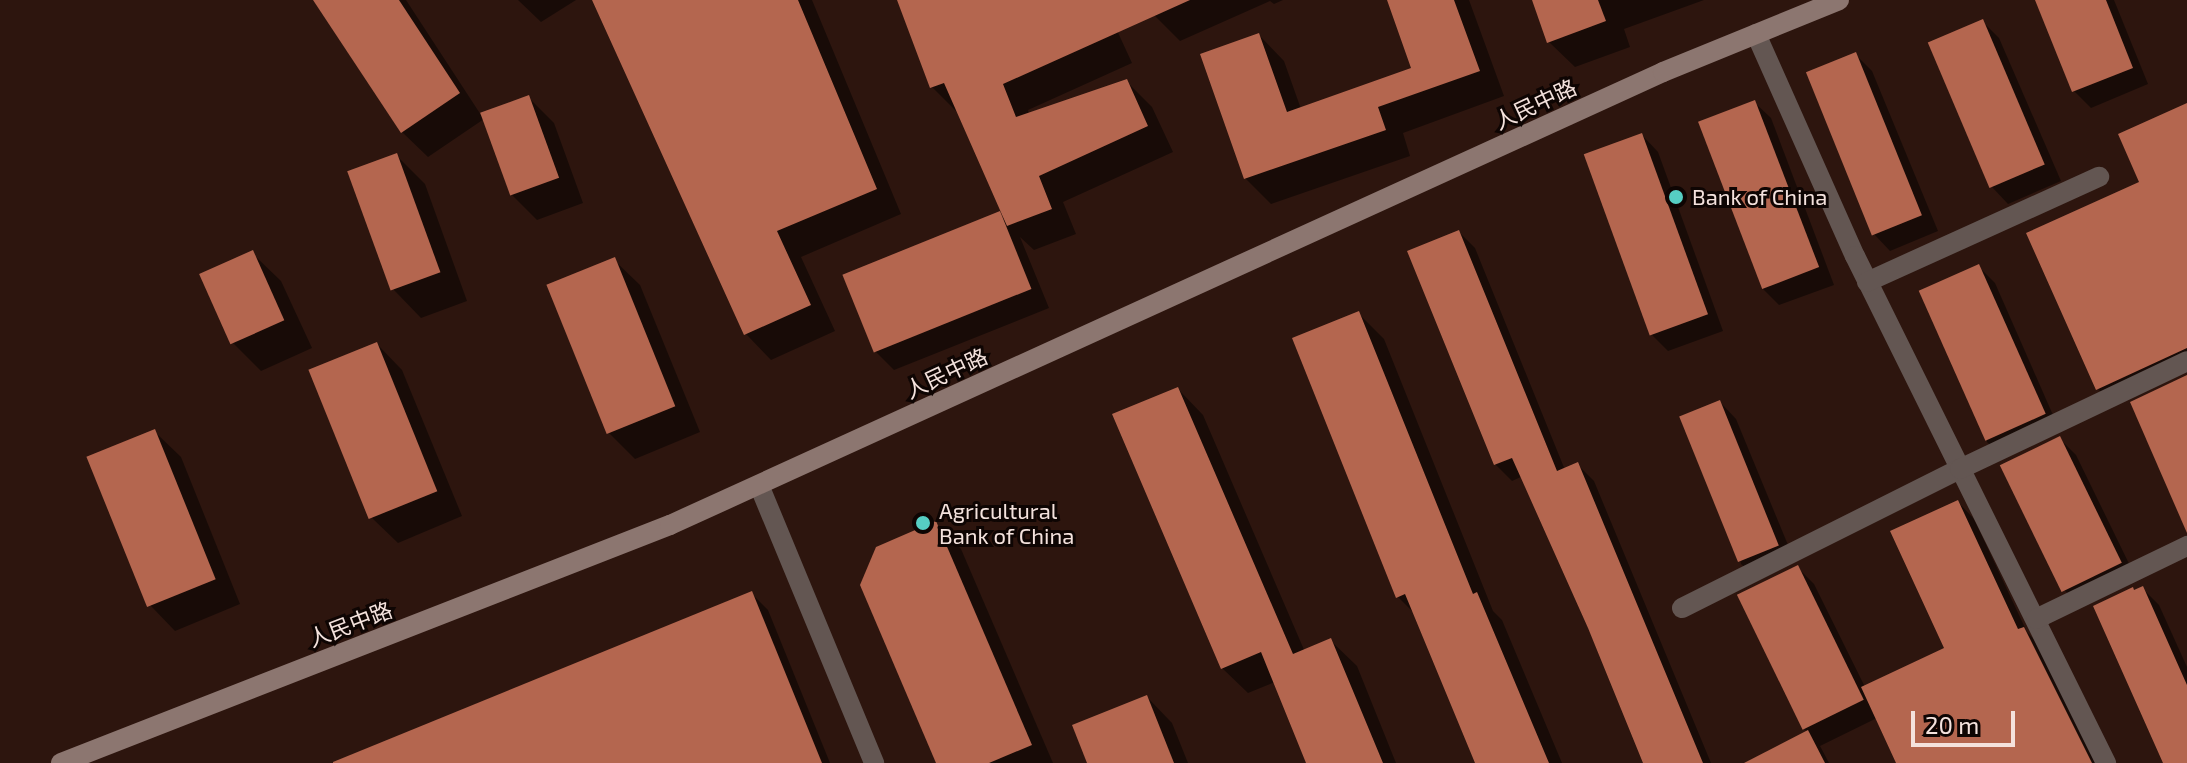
<!DOCTYPE html>
<meta charset="utf-8">
<style>
body{margin:0}
#map{position:relative;width:2187px;height:763px;overflow:hidden;background:#2d150e;font-family:"Exo 2","Noto Sans SC",sans-serif}
div>[style]{position:absolute}
.shadow>*{inset:0;background:#0007}
.building>*{inset:0;background:#b4664f;transform-origin:0 0}
.street>*{height:20px;margin:-10px;padding:0 10px;transform-origin:10px;border-radius:10px;background:#635652}
.secondary>*{height:20px;margin:-10px;padding:0 10px;transform-origin:10px;border-radius:10px;background:#8c7670}
.dots>*{width:22px;height:22px;translate:-50% -50%;box-sizing:border-box;border:4px solid #0e0503;border-radius:50%}
span{translate:-50% -50%;white-space:nowrap;text-align:center;line-height:1.15;-webkit-text-stroke:6px #0e0503;paint-order:stroke}
.street-label{font-size:22px;color:#f4e2dd}
.poi-label{font-size:22px;color:#f4e2dd}
.left{translate:0 -50%;text-align:left}
.scale{position:absolute;left:1911px;top:711px;width:104px;height:36px;box-sizing:border-box;border:4px solid #f4e2dd;border-top:0;padding-left:10px;font-size:24px;line-height:28px;white-space:nowrap;color:#f4e2dd;-webkit-text-stroke:6px #0e0503;paint-order:stroke}
</style>
<div id="map">
<div class="shadow">
<div style="clip-path:polygon(316px 0,406px 0,481px 115px,529px 98px,554px 123px,583px 203px,537px 220px,511px 194px,484px 119px,428px 157px,402px 132px)"></div>
<div style="clip-path:polygon(518px 0,576px 0,541px 22px)"></div>
<div style="clip-path:polygon(594px 0,812px 0,901px 214px,801px 257px,835px 331px,771px 360px,746px 334px)"></div>
<div style="clip-path:polygon(899px 0,1103px 0,1132px 63px,1028px 110px,1029px 114px,1126px 81px,1152px 107px,1173px 152px,1063px 202px,1076px 234px,1034px 250px,1020px 237px,1049px 308px,894px 370px,874px 350px,999px 214px,1006px 220px,958px 113px,932px 87px)"></div>
<div style="clip-path:polygon(1148px 0,1283px 0,1274px 4px,1270px 1px,1180px 41px,1155px 16px)"></div>
<div style="clip-path:polygon(1389px 0,1469px 0,1504px 96px,1403px 133px,1410px 156px,1271px 204px,1245px 178px,1259px 35px,1284px 61px,1301px 109px,1414px 69px)"></div>
<div style="clip-path:polygon(1534px 0,1704px 0,1624px 29px,1630px 47px,1575px 67px,1549px 42px)"></div>
<div style="clip-path:polygon(2038px 0,2114px 0,2148px 84px,2091px 108px,2074px 91px)"></div>
<div style="clip-path:polygon(1982px 21px,1999px 38px,2061px 181px,2008px 204px,1992px 187px)"></div>
<div style="clip-path:polygon(1856px 55px,1872px 71px,1938px 231px,1890px 251px,1874px 234px)"></div>
<div style="clip-path:polygon(1754px 102px,1771px 118px,1834px 285px,1779px 305px,1763px 289px)"></div>
<div style="clip-path:polygon(2187px 124px,2187px 371px,2114px 405px,2098px 389px,2142px 183px)"></div>
<div style="clip-path:polygon(1642px 135px,1658px 152px,1723px 331px,1668px 351px,1651px 334px)"></div>
<div style="clip-path:polygon(396px 155px,425px 184px,467px 301px,421px 318px,393px 289px)"></div>
<div style="clip-path:polygon(1459px 232px,1475px 248px,1565px 470px,1577px 464px,1594px 481px,1711px 763px,1646px 763px,1523px 476px,1512px 481px,1495px 464px)"></div>
<div style="clip-path:polygon(252px 253px,281px 281px,312px 348px,261px 371px,232px 342px)"></div>
<div style="clip-path:polygon(614px 260px,640px 285px,700px 432px,635px 459px,609px 433px,549px 286px)"></div>
<div style="clip-path:polygon(1978px 266px,1995px 283px,2060px 431px,2003px 458px,1987px 442px)"></div>
<div style="clip-path:polygon(1358px 313px,1384px 339px,1493px 611px,1502px 620px,1562px 763px,1478px 763px,1415px 614px,1398px 597px)"></div>
<div style="clip-path:polygon(377px 344px,402px 370px,462px 516px,398px 543px,372px 518px)"></div>
<div style="clip-path:polygon(1178px 389px,1203px 415px,1305px 652px,1331px 641px,1357px 666px,1396px 763px,1309px 763px,1275px 682px,1248px 693px,1222px 668px)"></div>
<div style="clip-path:polygon(1720px 402px,1736px 419px,1795px 562px,1758px 580px,1741px 564px)"></div>
<div style="clip-path:polygon(155px 432px,181px 457px,240px 604px,175px 631px,150px 605px)"></div>
<div style="clip-path:polygon(2059px 438px,2076px 455px,2137px 580px,2079px 604px,2062px 588px)"></div>
<div style="clip-path:polygon(1958px 502px,1974px 519px,2027px 632px,2040px 646px,2098px 763px,1898px 763px,1877px 718px,1820px 746px,1829px 763px,1748px 763px,1808px 732px,1804px 729px,1797px 567px,1814px 584px,1865px 687px,1946px 649px)"></div>
<div style="clip-path:polygon(936px 524px,961px 549px,1053px 763px,938px 763px)"></div>
<div style="clip-path:polygon(2142px 588px,2159px 605px,2187px 667px,2187px 763px,2165px 763px,2135px 591px)"></div>
<div style="clip-path:polygon(751px 593px,768px 610px,830px 763px,336px 763px)"></div>
<div style="clip-path:polygon(1147px 697px,1172px 723px,1188px 763px,1089px 763px)"></div>
</div>
<div class="building">
<div style="clip-path:polygon(313px 0,399px 0,460px 93px,401px 133px)"></div>
<div style="clip-path:polygon(592px 0,798px 0,877px 189px,777px 231px,811px 305px,744px 335px)"></div>
<div style="clip-path:polygon(897px 0,1190px 0,1003px 84px,1016px 117px,1127px 79px,1148px 126px,1039px 176px,1052px 209px,1007px 226px,944px 83px,930px 88px)"></div>
<div style="clip-path:polygon(1387px 0,1454px 0,1480px 71px,1378px 107px,1386px 130px,1244px 179px,1200px 54px,1259px 33px,1287px 112px,1411px 68px)"></div>
<div style="clip-path:polygon(1532px 0,1598px 0,1606px 21px,1547px 43px)"></div>
<div style="clip-path:polygon(2035px 0,2106px 0,2133px 68px,2072px 92px)"></div>
<div style="left:1983px;top:19px;width:158px;height:60px;rotate:67deg"></div>
<div style="left:1856px;top:52px;width:176px;height:54px;rotate:68deg"></div>
<div style="left:529px;top:95px;width:88px;height:52px;rotate:70deg"></div>
<div style="left:1755px;top:100px;width:179px;height:61px;rotate:69deg"></div>
<div style="clip-path:polygon(2187px 103px,2187px 348px,2096px 390px,2026px 233px,2139px 182px,2118px 134px)"></div>
<div style="left:1642px;top:133px;width:193px;height:62px;rotate:70deg"></div>
<div style="left:397px;top:153px;width:127px;height:53px;rotate:70deg"></div>
<div style="left:1000px;top:211px;width:84px;height:170px;rotate:68deg"></div>
<div style="clip-path:polygon(1459px 230px,1557px 471px,1578px 462px,1703px 763px,1643px 763px,1588px 628px,1512px 458px,1494px 465px,1407px 251px)"></div>
<div style="left:253px;top:250px;width:77px;height:59px;rotate:66deg"></div>
<div style="left:615px;top:257px;width:161px;height:74px;rotate:68deg"></div>
<div style="left:1979px;top:264px;width:164px;height:66px;rotate:66deg"></div>
<div style="clip-path:polygon(1359px 311px,1473px 594px,1477px 592px,1549px 763px,1475px 763px,1405px 594px,1396px 598px,1292px 338px)"></div>
<div style="left:377px;top:342px;width:161px;height:74px;rotate:68deg"></div>
<div style="clip-path:polygon(2187px 375px,2187px 533px,2130px 402px)"></div>
<div style="clip-path:polygon(1178px 387px,1293px 654px,1331px 638px,1383px 763px,1306px 763px,1261px 652px,1221px 669px,1112px 414px)"></div>
<div style="left:1720px;top:400px;width:157px;height:44px;rotate:68deg"></div>
<div style="left:155px;top:429px;width:162px;height:74px;rotate:68deg"></div>
<div style="left:2060px;top:436px;width:141px;height:67px;rotate:64deg"></div>
<div style="clip-path:polygon(1958px 500px,2018px 629px,2024px 627px,2092px 763px,1896px 763px,1861px 687px,1944px 648px,1890px 531px)"></div>
<div style="clip-path:polygon(936px 521px,1032px 745px,989px 763px,936px 763px,860px 585px,876px 547px)"></div>
<div style="left:1798px;top:565px;width:150px;height:68px;rotate:64deg"></div>
<div style="clip-path:polygon(2143px 586px,2187px 685px,2187px 763px,2163px 763px,2093px 606px,2133px 587px,2134px 590px)"></div>
<div style="clip-path:polygon(752px 591px,822px 763px,333px 763px,333px 762px)"></div>
<div style="clip-path:polygon(1147px 695px,1174px 763px,1087px 763px,1072px 725px)"></div>
<div style="clip-path:polygon(1808px 730px,1825px 763px,1744px 763px)"></div>
</div>
<div class="street">
<div style="left:1756px;top:34px;width:243px;rotate:66deg"></div>
<div style="left:1855px;top:256px;width:566px;rotate:63.66deg"></div>
<div style="left:1867px;top:282px;width:255px;rotate:-24.4deg"></div>
<div style="left:759px;top:485px;width:301px;rotate:67.5deg"></div>
<div style="left:1682px;top:608px;width:311px;rotate:-26.6deg"></div>
<div style="left:1960px;top:469px;width:251px;rotate:-25.4deg"></div>
<div style="left:2036px;top:619px;width:168px;rotate:-25.8deg"></div>
</div>
<div class="secondary">
<div style="left:61px;top:763px;width:654px;rotate:-21.35deg"></div>
<div style="left:670px;top:525px;width:1091px;rotate:-24.52deg"></div>
<div style="left:1663px;top:72px;width:190px;rotate:-22.2deg"></div>
</div>
<div class="dots">
<div style="left:1676px;top:197px;background:#56cec3"></div>
<div style="left:923px;top:523px;background:#56cec3"></div>
</div>
<div class="street-label">
<span style="left:1535px;top:104px;rotate:-25deg">人民中路</span>
<span style="left:946px;top:373px;rotate:-25deg">人民中路</span>
<span style="left:350px;top:624px;rotate:-21deg">人民中路</span>
</div>
<div class="poi-label">
<span class="left" style="left:1692px;top:197px">Bank of China</span>
<span class="left" style="left:939px;top:523px">Agricultural<br>Bank of China</span>
</div>
<div class="scale">20 m</div>
</div>
